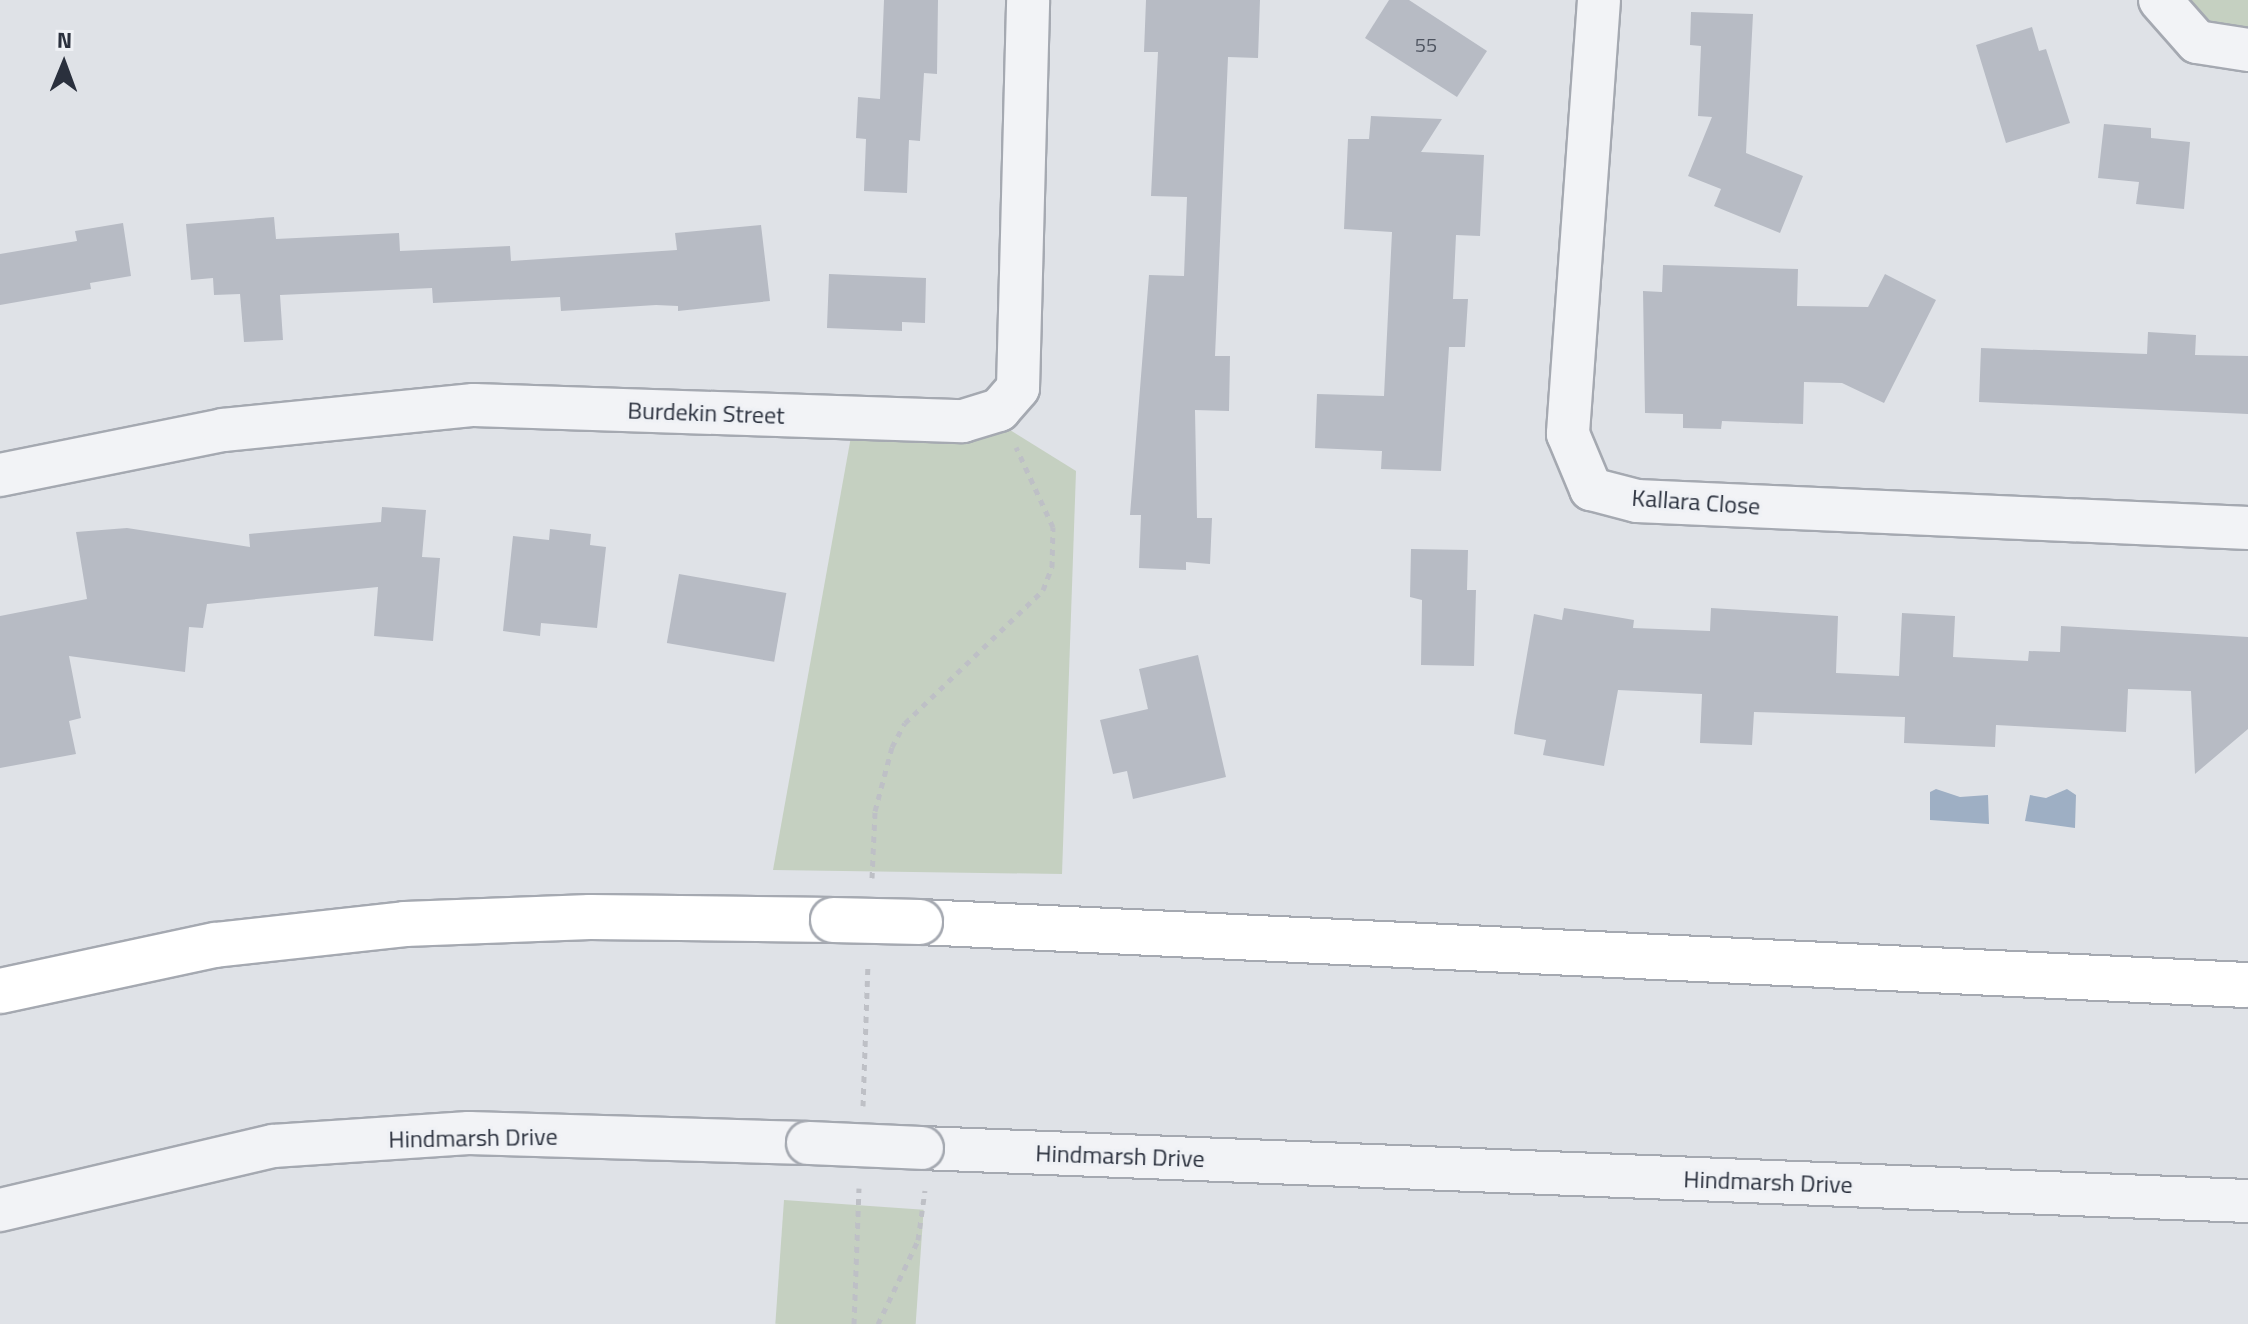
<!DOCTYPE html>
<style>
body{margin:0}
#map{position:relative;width:2248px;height:1324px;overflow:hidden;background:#dfe2e7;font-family:"Titillium Web",sans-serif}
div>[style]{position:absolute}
.green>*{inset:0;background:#c5d0c1;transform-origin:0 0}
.water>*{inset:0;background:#9eafc4}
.building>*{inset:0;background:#b7bbc4;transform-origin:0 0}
.path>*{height:5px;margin-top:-2.5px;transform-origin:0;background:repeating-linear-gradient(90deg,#bec0c6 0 6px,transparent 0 12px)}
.roads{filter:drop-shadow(2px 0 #a5a9b1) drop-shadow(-2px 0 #a5a9b1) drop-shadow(0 2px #a5a9b1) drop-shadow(0 -2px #a5a9b1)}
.minor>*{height:42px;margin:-21px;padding:0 21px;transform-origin:21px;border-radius:21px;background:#f2f3f6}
.secondary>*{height:44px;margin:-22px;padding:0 22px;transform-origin:22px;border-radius:22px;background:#fff}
.bridges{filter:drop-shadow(2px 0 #a5a9b1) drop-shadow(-2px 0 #a5a9b1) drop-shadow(0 2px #a5a9b1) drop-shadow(0 -2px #a5a9b1)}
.minor-bridge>*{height:42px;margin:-21px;padding:0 21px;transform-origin:21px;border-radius:21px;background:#f2f3f6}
.secondary-bridge>*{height:44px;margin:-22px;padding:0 22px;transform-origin:22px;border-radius:22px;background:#fff}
span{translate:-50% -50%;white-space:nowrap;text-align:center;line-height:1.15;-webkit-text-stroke:6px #eff1f5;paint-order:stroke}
.number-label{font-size:20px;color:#4d535f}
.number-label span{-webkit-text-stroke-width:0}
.street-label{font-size:24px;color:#2a303d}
.north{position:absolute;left:24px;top:24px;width:80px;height:80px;-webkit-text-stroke:6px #eff1f5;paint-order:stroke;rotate:1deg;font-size:22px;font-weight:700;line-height:32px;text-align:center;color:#2a303d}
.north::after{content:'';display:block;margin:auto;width:28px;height:36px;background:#2a303d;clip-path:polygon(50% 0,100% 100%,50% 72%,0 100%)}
</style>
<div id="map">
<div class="green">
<div style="clip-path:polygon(2181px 0,2248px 0,2248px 38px,2187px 10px)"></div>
<div style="clip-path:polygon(1010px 430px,1076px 471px,1062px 874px,773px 870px,852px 431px)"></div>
<div style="left:784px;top:1200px;width:140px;height:124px;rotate:4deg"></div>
</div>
<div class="water">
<div style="clip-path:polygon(1936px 789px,1960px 797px,1988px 795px,1989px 824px,1930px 820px,1930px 792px)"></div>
<div style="clip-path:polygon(2067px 789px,2076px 795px,2075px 828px,2025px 821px,2030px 795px,2046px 798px)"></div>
</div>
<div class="building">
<div style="clip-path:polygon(884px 0,938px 0,937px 74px,924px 73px,920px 141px,909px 140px,907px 193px,864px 191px,866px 139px,856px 138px,858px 97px,880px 99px)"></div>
<div style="clip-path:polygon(1146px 0,1260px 0,1258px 58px,1228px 57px,1215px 356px,1230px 356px,1229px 411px,1195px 410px,1197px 518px,1212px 518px,1210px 564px,1186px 562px,1186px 570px,1139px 568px,1141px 515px,1130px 515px,1149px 275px,1184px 276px,1187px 197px,1151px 196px,1158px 52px,1144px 52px)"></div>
<div style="clip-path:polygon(1389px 0,1409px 0,1487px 51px,1457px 97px,1365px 38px)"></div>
<div style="clip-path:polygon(1691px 12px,1753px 14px,1746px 153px,1803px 176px,1780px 233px,1714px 206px,1721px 189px,1688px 176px,1712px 117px,1698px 116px,1701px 46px,1690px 45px)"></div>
<div style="clip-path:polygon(2032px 27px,2039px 51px,2046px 49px,2070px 123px,2006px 143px,1976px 45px)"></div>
<div style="clip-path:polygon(1371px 116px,1442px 119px,1421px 152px,1484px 155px,1480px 236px,1456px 235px,1453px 299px,1468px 299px,1465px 347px,1449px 347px,1441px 471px,1381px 469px,1382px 451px,1315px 448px,1317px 394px,1384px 396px,1392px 232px,1344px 229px,1348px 139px,1369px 139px)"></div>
<div style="clip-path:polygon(2104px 124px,2151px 128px,2151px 138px,2190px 142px,2184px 209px,2136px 204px,2139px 182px,2098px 178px)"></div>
<div style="clip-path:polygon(274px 217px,276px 239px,399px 233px,400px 251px,510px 246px,511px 261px,677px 250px,675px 233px,761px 225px,770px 301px,678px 311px,678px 306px,656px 305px,561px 311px,560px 297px,433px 303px,432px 288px,280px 295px,283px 340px,244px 342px,240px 294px,214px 295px,213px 278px,191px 280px,186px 224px)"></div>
<div style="clip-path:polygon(123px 223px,131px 276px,90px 283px,91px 289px,0 305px,0 254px,77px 241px,75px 231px)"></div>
<div style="clip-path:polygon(1663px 265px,1798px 269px,1797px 306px,1868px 307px,1885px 274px,1936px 300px,1884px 403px,1842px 383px,1804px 382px,1803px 424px,1722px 421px,1721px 429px,1683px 428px,1683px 414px,1645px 413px,1643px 291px,1662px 292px)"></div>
<div style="clip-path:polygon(829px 274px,926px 278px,925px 323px,902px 322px,902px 331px,827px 328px)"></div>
<div style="clip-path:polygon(2148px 332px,2196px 335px,2195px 355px,2248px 356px,2248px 414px,1979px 402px,1981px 348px,2147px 354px)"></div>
<div style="clip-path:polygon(382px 507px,426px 510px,422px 557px,440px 558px,433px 641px,374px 636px,378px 587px,207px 604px,203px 628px,189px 627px,185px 672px,69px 656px,81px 718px,69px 721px,76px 754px,0 768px,0 616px,87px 599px,76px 532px,127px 528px,250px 547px,249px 534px,381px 522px)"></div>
<div style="clip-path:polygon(550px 529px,591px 534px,590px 545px,606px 547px,597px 628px,541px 623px,540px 636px,503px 631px,513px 536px,549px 540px)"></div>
<div style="clip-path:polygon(1411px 549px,1468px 550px,1467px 590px,1476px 590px,1474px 666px,1421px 665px,1422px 600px,1410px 597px)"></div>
<div style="left:679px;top:574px;width:109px;height:70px;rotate:10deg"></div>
<div style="clip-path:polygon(1564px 608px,1634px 620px,1633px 628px,1710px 631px,1711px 608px,1838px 616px,1836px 673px,1899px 676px,1902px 613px,1955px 616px,1953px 657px,2028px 661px,2029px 651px,2060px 652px,2061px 626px,2248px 637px,2248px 729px,2195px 774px,2191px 691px,2128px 689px,2126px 732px,1996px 725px,1995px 747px,1904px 743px,1905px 717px,1754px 712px,1752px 745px,1700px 743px,1702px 694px,1618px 690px,1604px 766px,1543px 755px,1546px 740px,1514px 734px,1515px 724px,1534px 614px,1562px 620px)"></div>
<div style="clip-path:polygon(1198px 655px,1226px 777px,1133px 799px,1127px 771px,1113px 774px,1100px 720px,1148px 709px,1139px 669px)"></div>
</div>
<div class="path">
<div style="left:872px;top:878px;width:67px;rotate:-87.4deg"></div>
<div style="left:875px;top:811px;width:66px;rotate:-75.1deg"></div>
<div style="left:892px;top:747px;width:27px;rotate:-62deg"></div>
<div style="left:905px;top:723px;width:192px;rotate:-43.9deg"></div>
<div style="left:1043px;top:590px;width:25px;rotate:-69deg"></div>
<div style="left:1052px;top:567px;width:40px;rotate:-88.6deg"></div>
<div style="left:1053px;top:527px;width:88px;rotate:-114.8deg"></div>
<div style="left:863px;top:1106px;width:142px;rotate:-88deg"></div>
<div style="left:854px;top:1324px;width:136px;rotate:-87.9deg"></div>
<div style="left:878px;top:1324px;width:93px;rotate:-64.5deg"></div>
<div style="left:918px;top:1240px;width:50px;rotate:-82deg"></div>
</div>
<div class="roads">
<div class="minor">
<div style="left:1599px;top:0;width:435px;rotate:94.1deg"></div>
<div style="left:1568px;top:434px;width:60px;rotate:67.3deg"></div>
<div style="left:1591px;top:489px;width:48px;rotate:14.6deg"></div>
<div style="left:1637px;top:501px;width:612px;rotate:2.53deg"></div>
<div style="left:2160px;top:0;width:56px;rotate:48.6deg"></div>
<div style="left:2197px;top:42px;width:52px;rotate:8.9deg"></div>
<div style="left:0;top:475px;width:227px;rotate:-11.4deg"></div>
<div style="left:223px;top:430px;width:252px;rotate:-5.7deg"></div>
<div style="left:474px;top:405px;width:489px;rotate:1.9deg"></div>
<div style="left:963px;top:421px;width:38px;rotate:-17deg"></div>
<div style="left:999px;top:410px;width:29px;rotate:-49deg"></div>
<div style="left:1018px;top:388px;width:388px;rotate:-88.5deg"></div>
<div style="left:922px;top:1148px;width:1327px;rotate:2.29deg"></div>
<div style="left:0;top:1210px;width:280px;rotate:-13.2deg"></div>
<div style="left:273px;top:1146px;width:196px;rotate:-3.8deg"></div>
<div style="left:469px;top:1133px;width:339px;rotate:1.7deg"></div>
</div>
<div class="secondary">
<div style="left:920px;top:922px;width:1329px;rotate:2.72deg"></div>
<div style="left:0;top:991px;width:220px;rotate:-12.1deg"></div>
<div style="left:215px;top:945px;width:191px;rotate:-6.3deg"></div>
<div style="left:405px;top:924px;width:185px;rotate:-2.2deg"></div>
<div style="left:590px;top:917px;width:243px;rotate:0.7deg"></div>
</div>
</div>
<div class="bridges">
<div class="minor-bridge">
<div style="left:808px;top:1143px;width:114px;rotate:2.5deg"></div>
</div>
<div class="secondary-bridge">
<div style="left:833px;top:920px;width:87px;rotate:1.3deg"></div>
</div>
</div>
<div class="number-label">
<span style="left:1426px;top:44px">55</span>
</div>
<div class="street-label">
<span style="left:706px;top:413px;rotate:2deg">Burdekin Street</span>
<span style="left:1696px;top:502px;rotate:4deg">Kallara Close</span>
<span style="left:473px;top:1138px;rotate:-1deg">Hindmarsh Drive</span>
<span style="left:1120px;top:1156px;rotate:2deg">Hindmarsh Drive</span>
<span style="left:1768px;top:1182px;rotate:2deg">Hindmarsh Drive</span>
</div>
<div class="north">N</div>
</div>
